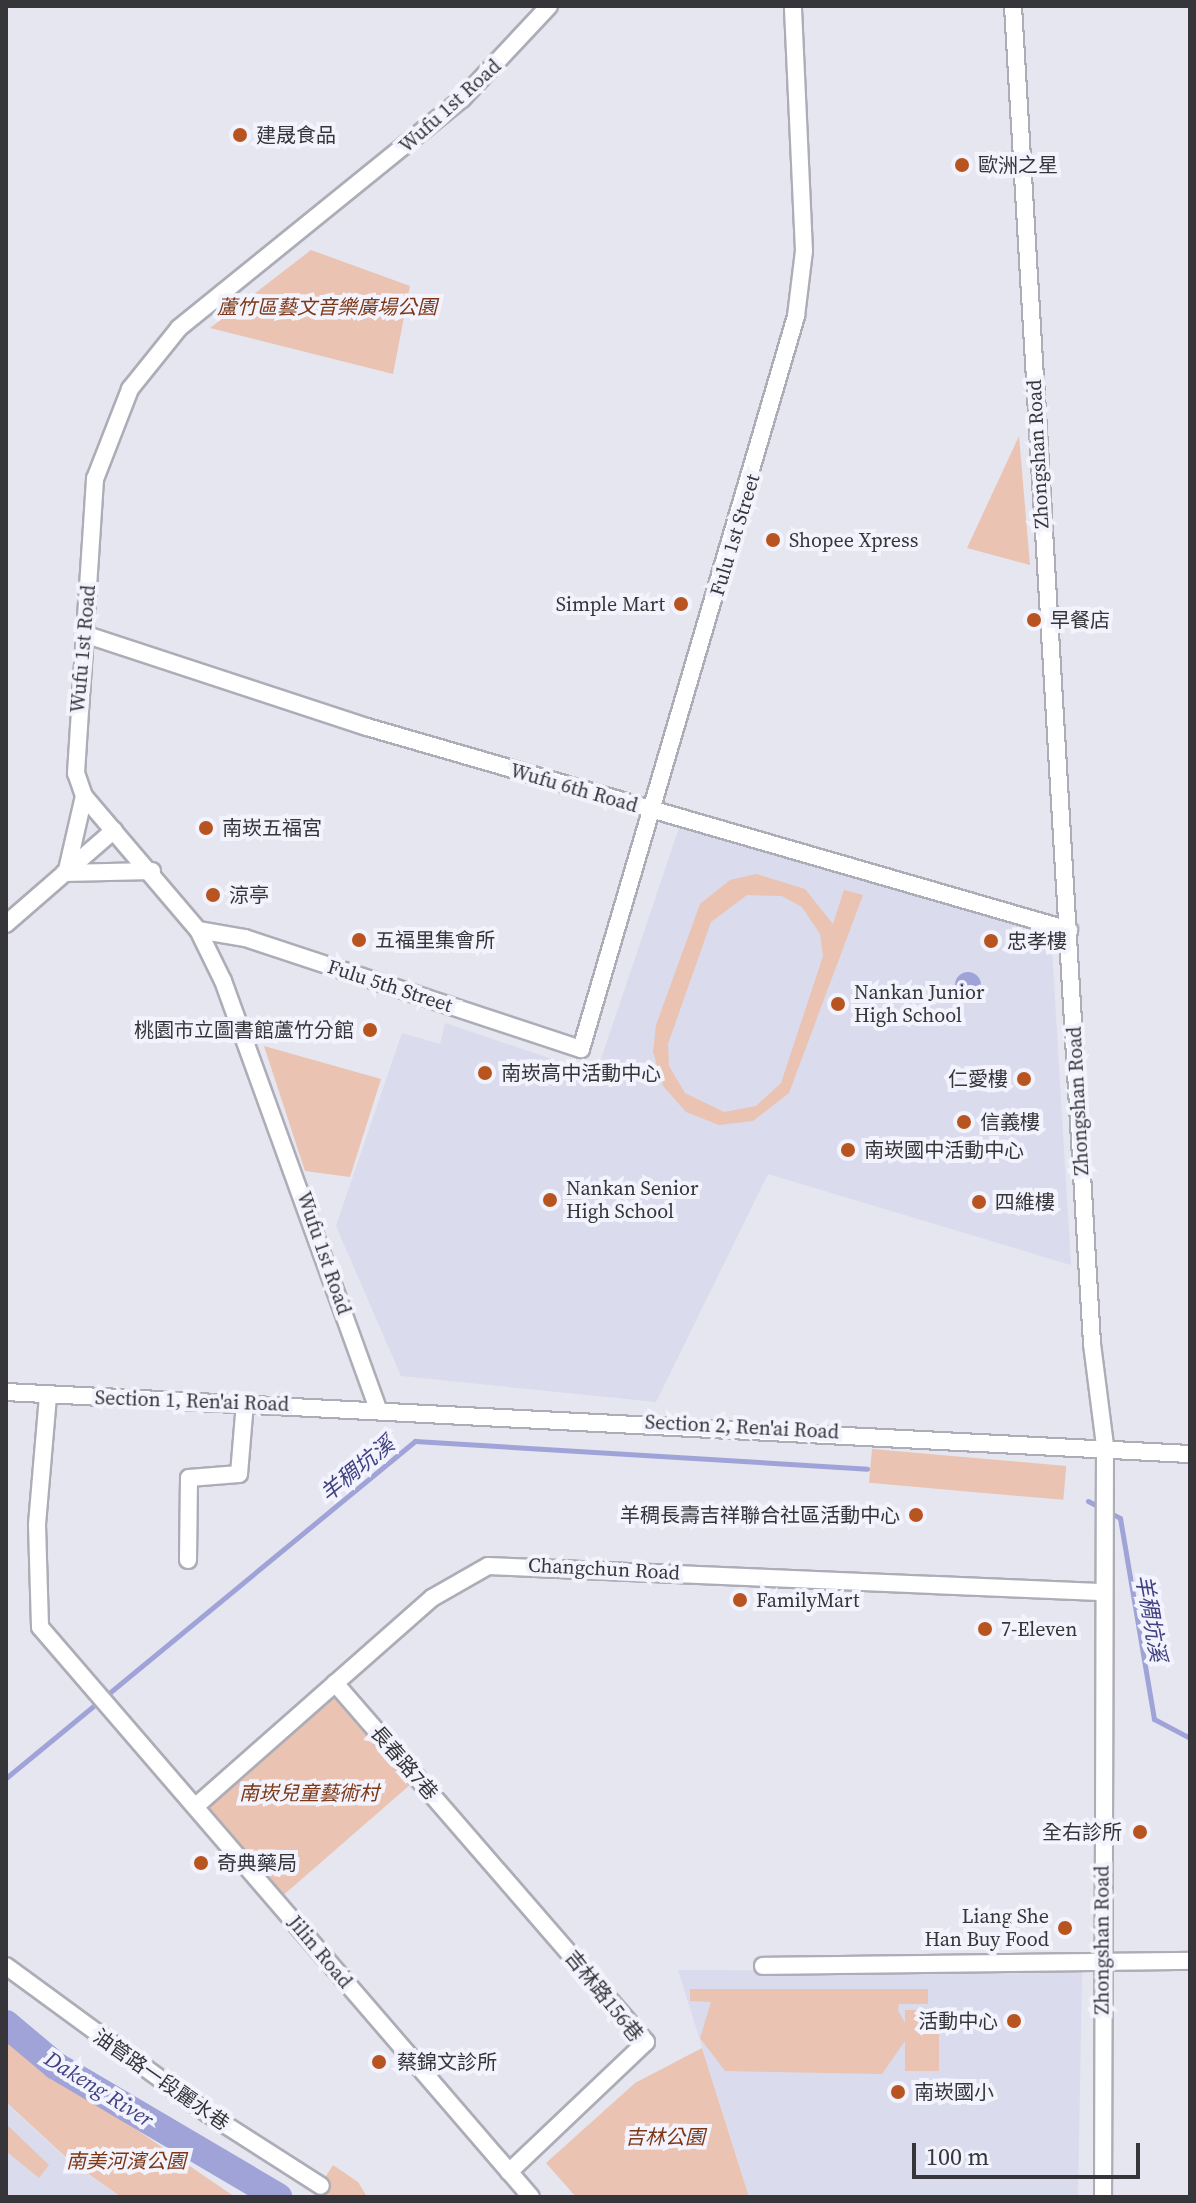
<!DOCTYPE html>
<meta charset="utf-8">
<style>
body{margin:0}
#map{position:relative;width:1196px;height:2203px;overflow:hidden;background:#e5e6f0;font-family:"Source Serif 4","Noto Sans TC",serif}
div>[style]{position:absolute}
.built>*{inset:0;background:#dadbec}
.green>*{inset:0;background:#eac3b2;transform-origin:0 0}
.water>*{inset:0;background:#a0a3d8}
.round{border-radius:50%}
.stream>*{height:5px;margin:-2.5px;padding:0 2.5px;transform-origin:2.5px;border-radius:2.5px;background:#a0a3d8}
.river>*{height:28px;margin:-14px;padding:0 14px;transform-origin:14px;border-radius:14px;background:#a0a3d8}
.roads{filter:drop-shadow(2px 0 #adadb7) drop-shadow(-2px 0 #adadb7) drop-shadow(0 2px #adadb7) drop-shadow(0 -2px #adadb7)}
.minor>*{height:16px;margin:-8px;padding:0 8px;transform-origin:8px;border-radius:8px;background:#fff}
.dots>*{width:22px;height:22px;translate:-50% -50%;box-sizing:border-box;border:4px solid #f2f3fd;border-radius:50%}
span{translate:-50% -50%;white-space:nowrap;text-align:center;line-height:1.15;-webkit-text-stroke:8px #f2f3fd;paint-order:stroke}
.street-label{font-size:20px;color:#36363a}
.poi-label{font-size:20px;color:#36363a}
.left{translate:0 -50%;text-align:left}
.right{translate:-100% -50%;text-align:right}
.park-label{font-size:20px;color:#7d3714;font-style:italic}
.water-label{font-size:22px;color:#424182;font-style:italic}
.frame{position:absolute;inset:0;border:8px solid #36363a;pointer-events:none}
.scale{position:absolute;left:912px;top:2143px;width:228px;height:36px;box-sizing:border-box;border:4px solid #36363a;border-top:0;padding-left:10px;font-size:24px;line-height:28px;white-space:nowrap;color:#36363a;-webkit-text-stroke:6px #f2f3fd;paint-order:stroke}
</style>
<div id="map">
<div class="built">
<div style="clip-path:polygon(682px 819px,1051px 933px,1071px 1265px,768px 1174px,656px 1402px,401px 1376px,336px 1226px,402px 1033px,440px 1044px,445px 1023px,596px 1074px)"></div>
<div style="clip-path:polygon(678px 1970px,1082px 1972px,1078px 2197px,749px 2197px)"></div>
<div style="clip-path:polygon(6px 2103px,69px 2161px,120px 2197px,6px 2197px)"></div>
</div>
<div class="green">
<div style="clip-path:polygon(311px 250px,410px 286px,393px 374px,210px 328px)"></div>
<div style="clip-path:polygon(1019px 436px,1030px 565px,967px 548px)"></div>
<div style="clip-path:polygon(evenodd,756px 874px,805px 889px,833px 924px,844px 890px,863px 895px,789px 1093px,753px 1121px,719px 1125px,686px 1112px,663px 1086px,653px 1052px,656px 1025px,700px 904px,730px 880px,756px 874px,747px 895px,782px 896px,802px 907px,820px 934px,823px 956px,781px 1083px,756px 1106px,724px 1112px,685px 1093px,669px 1066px,668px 1044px,711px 922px,747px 895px)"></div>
<div style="clip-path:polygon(264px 1046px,381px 1079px,350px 1177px,305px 1171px)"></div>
<div style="left:872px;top:1449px;width:195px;height:34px;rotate:5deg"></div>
<div style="left:334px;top:1692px;width:120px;height:172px;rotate:49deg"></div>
<div style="clip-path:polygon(690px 1989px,928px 1989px,928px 2004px,899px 2004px,898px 2010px,905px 2023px,905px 2010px,939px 2010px,939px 2071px,905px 2071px,905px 2041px,882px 2074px,725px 2071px,700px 2038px,711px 2002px,690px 2001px)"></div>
<div style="clip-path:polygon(6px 2028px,58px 2076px,235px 2197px,121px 2197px,70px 2161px,6px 2102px)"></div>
<div style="clip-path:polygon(702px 2048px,749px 2197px,576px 2197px,546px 2163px,635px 2083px)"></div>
<div style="clip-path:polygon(6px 2124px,49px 2165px,39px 2178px,6px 2151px)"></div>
<div style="clip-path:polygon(333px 2165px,358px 2182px,367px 2197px,313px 2197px)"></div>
</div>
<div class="water">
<div class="round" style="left:955px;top:972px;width:26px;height:26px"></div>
</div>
<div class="stream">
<div style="left:1088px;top:1501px;width:36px;rotate:28deg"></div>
<div style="left:1120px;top:1518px;width:204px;rotate:80.4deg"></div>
<div style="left:1154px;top:1719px;width:41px;rotate:27.8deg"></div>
<div style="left:6px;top:1778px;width:530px;rotate:-39.49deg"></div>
<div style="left:415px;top:1441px;width:453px;rotate:3.5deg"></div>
</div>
<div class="river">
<div style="left:6px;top:2024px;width:65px;rotate:40deg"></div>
<div style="left:56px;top:2066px;width:258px;rotate:30.5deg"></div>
</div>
<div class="roads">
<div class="minor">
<div style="left:1013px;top:6px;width:1340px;rotate:86.62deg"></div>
<div style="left:1092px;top:1344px;width:103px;rotate:82.7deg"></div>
<div style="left:1105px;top:1446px;width:751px;rotate:90.15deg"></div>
<div style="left:84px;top:634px;width:298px;rotate:18.2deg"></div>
<div style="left:367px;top:727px;width:731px;rotate:16.13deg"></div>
<div style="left:67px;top:870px;width:76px;rotate:-77.1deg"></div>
<div style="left:64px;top:873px;width:88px;rotate:-1.3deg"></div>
<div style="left:6px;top:924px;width:143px;rotate:-41deg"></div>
<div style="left:198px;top:930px;width:48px;rotate:9.7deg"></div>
<div style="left:245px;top:938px;width:354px;rotate:18.3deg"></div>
<div style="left:581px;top:1049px;width:764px;rotate:-73.65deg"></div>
<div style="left:796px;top:316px;width:65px;rotate:-83deg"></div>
<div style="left:804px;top:251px;width:245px;rotate:-92.6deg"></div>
<div style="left:6px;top:1392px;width:1186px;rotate:3deg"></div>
<div style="left:48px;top:1396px;width:129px;rotate:94.9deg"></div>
<div style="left:37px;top:1525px;width:102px;rotate:88.3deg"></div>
<div style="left:40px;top:1627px;width:752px;rotate:49.26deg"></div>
<div style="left:378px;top:1409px;width:455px;rotate:-109.9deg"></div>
<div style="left:223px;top:981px;width:57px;rotate:-116.1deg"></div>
<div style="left:198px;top:930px;width:176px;rotate:-130.4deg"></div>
<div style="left:84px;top:796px;width:24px;rotate:-109deg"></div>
<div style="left:76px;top:773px;width:295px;rotate:-86.3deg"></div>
<div style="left:95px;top:479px;width:97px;rotate:-68.7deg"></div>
<div style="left:130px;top:389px;width:78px;rotate:-51.2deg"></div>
<div style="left:179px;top:328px;width:364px;rotate:-39deg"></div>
<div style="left:462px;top:99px;width:127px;rotate:-46.9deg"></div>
<div style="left:188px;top:1560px;width:82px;rotate:-89.3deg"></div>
<div style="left:189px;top:1478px;width:50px;rotate:-4.6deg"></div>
<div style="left:239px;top:1474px;width:71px;rotate:-85.2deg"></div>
<div style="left:335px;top:1683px;width:475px;rotate:49.1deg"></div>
<div style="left:646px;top:2042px;width:189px;rotate:136.5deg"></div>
<div style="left:196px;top:1806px;width:315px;rotate:-41.4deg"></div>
<div style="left:432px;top:1598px;width:64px;rotate:-29.7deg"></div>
<div style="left:488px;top:1566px;width:612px;rotate:2.44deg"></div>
<div style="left:6px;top:1966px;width:249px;rotate:36.2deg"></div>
<div style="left:207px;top:2113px;width:135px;rotate:32.6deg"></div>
<div style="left:763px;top:1966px;width:427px;rotate:-0.7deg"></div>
</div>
</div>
<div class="dots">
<div style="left:240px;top:135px;background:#b85420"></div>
<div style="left:962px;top:165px;background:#b85420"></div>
<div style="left:773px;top:540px;background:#b85420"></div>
<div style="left:681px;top:604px;background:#b85420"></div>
<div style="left:1034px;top:620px;background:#b85420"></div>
<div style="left:206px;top:828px;background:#b85420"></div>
<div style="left:213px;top:895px;background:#b85420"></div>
<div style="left:359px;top:940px;background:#b85420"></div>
<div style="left:991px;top:941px;background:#b85420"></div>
<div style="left:838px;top:1004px;background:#b85420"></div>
<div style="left:370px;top:1030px;background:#b85420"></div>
<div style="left:485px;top:1073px;background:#b85420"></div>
<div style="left:1024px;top:1079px;background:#b85420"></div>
<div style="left:964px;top:1122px;background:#b85420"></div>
<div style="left:848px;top:1150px;background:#b85420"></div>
<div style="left:550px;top:1200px;background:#b85420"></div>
<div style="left:979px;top:1202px;background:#b85420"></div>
<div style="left:916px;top:1515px;background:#b85420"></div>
<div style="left:740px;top:1600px;background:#b85420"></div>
<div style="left:985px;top:1629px;background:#b85420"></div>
<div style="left:1140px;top:1832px;background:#b85420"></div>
<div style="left:201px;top:1863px;background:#b85420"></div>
<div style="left:1065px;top:1928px;background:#b85420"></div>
<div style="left:1014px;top:2021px;background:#b85420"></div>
<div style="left:379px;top:2062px;background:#b85420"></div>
<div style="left:898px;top:2092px;background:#b85420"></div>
</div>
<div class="street-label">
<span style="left:450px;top:106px;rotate:-42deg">Wufu 1st Road</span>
<span style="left:1038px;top:454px;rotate:-93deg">Zhongshan Road</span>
<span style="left:735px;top:535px;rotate:-73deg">Fulu 1st Street</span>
<span style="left:83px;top:649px;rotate:-85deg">Wufu 1st Road</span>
<span style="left:574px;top:788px;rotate:16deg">Wufu 6th Road</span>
<span style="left:390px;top:986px;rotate:18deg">Fulu 5th Street</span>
<span style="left:1078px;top:1101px;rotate:-93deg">Zhongshan Road</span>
<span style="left:324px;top:1253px;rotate:71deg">Wufu 1st Road</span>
<span style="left:192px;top:1401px;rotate:2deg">Section 1, Ren'ai Road</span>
<span style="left:742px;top:1427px;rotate:3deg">Section 2, Ren'ai Road</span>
<span style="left:604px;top:1569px;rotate:3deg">Changchun Road</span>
<span style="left:404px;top:1763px;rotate:49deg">長春路7巷</span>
<span style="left:1102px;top:1940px;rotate:-90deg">Zhongshan Road</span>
<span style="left:320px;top:1952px;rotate:50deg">Jilin Road</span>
<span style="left:604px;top:1996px;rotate:51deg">吉林路156巷</span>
<span style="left:161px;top:2080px;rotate:35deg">油管路一段麗水巷</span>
</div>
<div class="poi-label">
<span class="left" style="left:256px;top:135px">建晟食品</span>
<span class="left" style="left:978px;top:165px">歐洲之星</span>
<span class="left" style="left:789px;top:540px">Shopee Xpress</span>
<span class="right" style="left:665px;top:604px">Simple Mart</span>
<span class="left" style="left:1050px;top:620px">早餐店</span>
<span class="left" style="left:222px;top:828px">南崁五福宮</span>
<span class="left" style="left:229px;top:895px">涼亭</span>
<span class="left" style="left:375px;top:940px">五福里集會所</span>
<span class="left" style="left:1007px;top:941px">忠孝樓</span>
<span class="left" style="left:854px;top:1004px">Nankan Junior<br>High School</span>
<span class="right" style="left:354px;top:1030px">桃園市立圖書館蘆竹分館</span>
<span class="left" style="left:501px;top:1073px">南崁高中活動中心</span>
<span class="right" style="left:1008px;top:1079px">仁愛樓</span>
<span class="left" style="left:980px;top:1122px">信義樓</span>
<span class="left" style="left:864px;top:1150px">南崁國中活動中心</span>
<span class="left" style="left:566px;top:1200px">Nankan Senior<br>High School</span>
<span class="left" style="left:995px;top:1202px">四維樓</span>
<span class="right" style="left:900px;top:1515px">羊稠長壽吉祥聯合社區活動中心</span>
<span class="left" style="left:756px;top:1600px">FamilyMart</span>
<span class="left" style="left:1001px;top:1629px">7-Eleven</span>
<span class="right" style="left:1122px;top:1832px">全右診所</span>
<span class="left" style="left:217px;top:1863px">奇典藥局</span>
<span class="right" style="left:1049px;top:1928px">Liang She<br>Han Buy Food</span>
<span class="right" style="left:998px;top:2021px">活動中心</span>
<span class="left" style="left:397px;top:2062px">蔡錦文診所</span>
<span class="left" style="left:914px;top:2092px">南崁國小</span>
</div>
<div class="park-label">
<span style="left:327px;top:307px">蘆竹區藝文音樂廣場公園</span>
<span style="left:309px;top:1793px">南崁兒童藝術村</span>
<span style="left:665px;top:2137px">吉林公園</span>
<span style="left:126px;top:2161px">南美河濱公園</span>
</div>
<div class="water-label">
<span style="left:357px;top:1469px;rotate:-39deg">羊稠坑溪</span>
<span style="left:1151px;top:1618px;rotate:80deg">羊稠坑溪</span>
<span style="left:99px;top:2089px;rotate:32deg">Dakeng River</span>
</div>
<div class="frame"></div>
<div class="scale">100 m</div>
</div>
